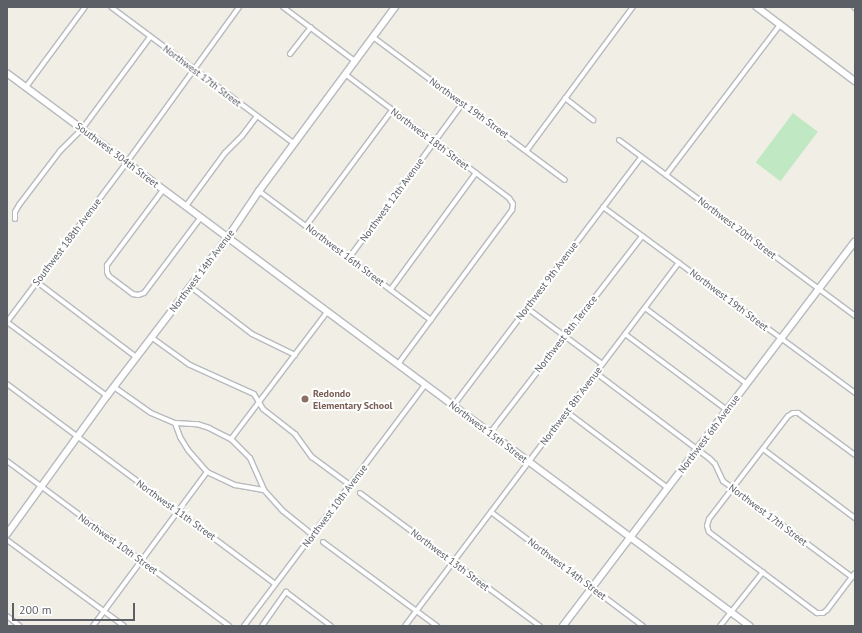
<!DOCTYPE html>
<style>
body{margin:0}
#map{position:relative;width:862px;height:633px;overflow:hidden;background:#f0eee5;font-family:"PT Sans",sans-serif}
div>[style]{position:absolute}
.green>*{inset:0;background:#c0e8c2;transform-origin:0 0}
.roads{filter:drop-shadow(1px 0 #b7babf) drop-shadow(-1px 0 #b7babf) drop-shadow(0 1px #b7babf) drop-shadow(0 -1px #b7babf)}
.street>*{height:4px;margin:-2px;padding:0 2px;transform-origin:2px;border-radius:2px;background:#fff}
.secondary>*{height:5.5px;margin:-2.75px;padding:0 2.75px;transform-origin:2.75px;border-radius:2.75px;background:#fff}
.dots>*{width:11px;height:11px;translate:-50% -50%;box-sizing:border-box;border:2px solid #fff;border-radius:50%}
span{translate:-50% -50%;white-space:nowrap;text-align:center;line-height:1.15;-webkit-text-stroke:4px #fff;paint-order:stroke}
.street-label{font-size:10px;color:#5c6066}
.education-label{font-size:10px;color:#785e54;font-weight:700}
.left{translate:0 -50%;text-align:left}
.frame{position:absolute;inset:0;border:8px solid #5c6066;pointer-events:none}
.scale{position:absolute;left:12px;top:603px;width:123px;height:18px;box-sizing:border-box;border:2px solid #5c6066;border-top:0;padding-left:5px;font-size:12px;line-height:14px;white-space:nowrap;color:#5c6066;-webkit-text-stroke:3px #fff;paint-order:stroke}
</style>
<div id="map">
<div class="green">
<div style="left:793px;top:113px;width:31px;height:62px;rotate:37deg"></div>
</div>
<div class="roads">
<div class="street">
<div style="left:111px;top:7px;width:229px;rotate:36.7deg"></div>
<div style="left:283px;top:7px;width:90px;rotate:36.9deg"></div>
<div style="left:854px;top:7px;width:1px;rotate:45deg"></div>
<div style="left:373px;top:37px;width:239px;rotate:36.7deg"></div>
<div style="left:290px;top:54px;width:34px;rotate:-52deg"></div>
<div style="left:345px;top:74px;width:206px;rotate:37.1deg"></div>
<div style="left:509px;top:198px;width:7px;rotate:56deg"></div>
<div style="left:513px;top:204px;width:6px;rotate:99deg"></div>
<div style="left:512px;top:210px;width:192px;rotate:126.5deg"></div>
<div style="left:26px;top:87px;width:99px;rotate:-53.6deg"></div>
<div style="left:565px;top:98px;width:36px;rotate:38deg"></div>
<div style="left:619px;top:140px;width:294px;rotate:36.7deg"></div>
<div style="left:527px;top:150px;width:178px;rotate:-53.5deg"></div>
<div style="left:666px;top:175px;width:188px;rotate:-52.8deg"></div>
<div style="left:163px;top:190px;width:94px;rotate:126.7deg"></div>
<div style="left:107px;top:265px;width:7px;rotate:90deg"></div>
<div style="left:107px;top:272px;width:4px;rotate:63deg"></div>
<div style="left:109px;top:276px;width:30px;rotate:37deg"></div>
<div style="left:133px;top:294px;width:5px;rotate:11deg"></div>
<div style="left:138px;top:295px;width:6px;rotate:-18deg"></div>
<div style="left:144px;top:293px;width:95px;rotate:-53.1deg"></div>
<div style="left:259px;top:191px;width:215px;rotate:36.9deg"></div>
<div style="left:186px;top:206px;width:66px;rotate:-53.7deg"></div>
<div style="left:225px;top:153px;width:24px;rotate:-45deg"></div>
<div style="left:242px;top:136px;width:25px;rotate:-53deg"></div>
<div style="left:603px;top:207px;width:313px;rotate:36.4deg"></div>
<div style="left:15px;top:219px;width:7px;rotate:-90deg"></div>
<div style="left:15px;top:212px;width:8px;rotate:-60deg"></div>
<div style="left:19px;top:205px;width:68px;rotate:-52.8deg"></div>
<div style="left:60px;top:151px;width:31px;rotate:-45deg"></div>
<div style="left:82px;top:129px;width:114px;rotate:-53.5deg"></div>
<div style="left:306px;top:226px;width:144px;rotate:-53.4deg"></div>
<div style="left:349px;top:258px;width:192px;rotate:-53.7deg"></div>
<div style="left:37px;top:282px;width:124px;rotate:37.1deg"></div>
<div style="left:191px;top:287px;width:77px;rotate:37.6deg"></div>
<div style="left:252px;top:334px;width:48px;rotate:26deg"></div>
<div style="left:391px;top:289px;width:144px;rotate:-53.8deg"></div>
<div style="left:527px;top:308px;width:94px;rotate:36.7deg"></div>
<div style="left:645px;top:308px;width:127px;rotate:36.7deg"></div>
<div style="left:7px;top:322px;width:200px;rotate:-53.1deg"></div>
<div style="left:127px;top:162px;width:191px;rotate:-54.1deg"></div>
<div style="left:7px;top:322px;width:124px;rotate:36.5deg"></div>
<div style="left:625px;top:334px;width:127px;rotate:36.7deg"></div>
<div style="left:151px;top:337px;width:48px;rotate:35.7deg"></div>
<div style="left:190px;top:365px;width:70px;rotate:24.4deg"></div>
<div style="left:254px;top:394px;width:17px;rotate:59deg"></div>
<div style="left:263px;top:409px;width:41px;rotate:38deg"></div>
<div style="left:295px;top:434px;width:29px;rotate:54deg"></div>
<div style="left:312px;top:457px;width:47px;rotate:36.4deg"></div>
<div style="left:596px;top:373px;width:141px;rotate:37deg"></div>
<div style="left:709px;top:458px;width:8px;rotate:45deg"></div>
<div style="left:715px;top:464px;width:19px;rotate:65deg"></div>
<div style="left:723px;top:481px;width:161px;rotate:36.7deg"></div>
<div style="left:7px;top:384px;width:334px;rotate:36.7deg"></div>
<div style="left:114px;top:387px;width:45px;rotate:35.1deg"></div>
<div style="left:151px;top:413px;width:26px;rotate:23deg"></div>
<div style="left:175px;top:423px;width:22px;rotate:3deg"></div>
<div style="left:197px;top:424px;width:13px;rotate:18deg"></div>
<div style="left:209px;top:428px;width:25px;rotate:27deg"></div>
<div style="left:231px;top:439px;width:27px;rotate:45deg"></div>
<div style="left:250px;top:458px;width:35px;rotate:66deg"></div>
<div style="left:264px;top:490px;width:28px;rotate:48deg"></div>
<div style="left:283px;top:511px;width:38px;rotate:39deg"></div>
<div style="left:453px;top:406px;width:312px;rotate:-52.9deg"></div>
<div style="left:567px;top:412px;width:126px;rotate:37deg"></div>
<div style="left:175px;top:423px;width:15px;rotate:70deg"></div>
<div style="left:180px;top:437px;width:15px;rotate:58deg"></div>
<div style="left:188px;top:450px;width:29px;rotate:49deg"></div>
<div style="left:207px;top:472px;width:31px;rotate:25deg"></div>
<div style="left:235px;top:485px;width:29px;rotate:10deg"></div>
<div style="left:490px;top:433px;width:249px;rotate:-52.3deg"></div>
<div style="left:231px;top:439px;width:159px;rotate:-52.9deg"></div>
<div style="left:763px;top:449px;width:115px;rotate:36.9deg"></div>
<div style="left:855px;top:455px;width:71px;rotate:-143.6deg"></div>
<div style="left:798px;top:413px;width:5px;rotate:180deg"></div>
<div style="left:793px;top:413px;width:6px;rotate:149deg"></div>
<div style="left:788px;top:416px;width:130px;rotate:127.5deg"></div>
<div style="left:709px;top:519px;width:7px;rotate:106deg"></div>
<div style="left:707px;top:526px;width:6px;rotate:72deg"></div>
<div style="left:709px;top:532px;width:135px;rotate:36.9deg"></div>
<div style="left:817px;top:613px;width:6px"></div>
<div style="left:823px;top:613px;width:5px;rotate:-37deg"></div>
<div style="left:827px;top:610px;width:46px;rotate:-52.9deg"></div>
<div style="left:7px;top:461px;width:277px;rotate:36.6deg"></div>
<div style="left:360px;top:493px;width:224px;rotate:36.5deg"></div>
<div style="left:491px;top:512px;width:190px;rotate:36.9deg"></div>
<div style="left:7px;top:540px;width:145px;rotate:36.3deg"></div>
<div style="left:323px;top:542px;width:142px;rotate:36.4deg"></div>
<div style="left:7px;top:616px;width:16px;rotate:38deg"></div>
<div style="left:93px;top:626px;width:192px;rotate:-53.5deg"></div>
<div style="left:244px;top:626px;width:301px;rotate:-53.1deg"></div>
<div style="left:262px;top:626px;width:42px;rotate:-54.8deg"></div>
<div style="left:286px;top:592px;width:56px;rotate:37.1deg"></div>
<div style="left:405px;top:626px;width:455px;rotate:-53deg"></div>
<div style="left:720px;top:626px;width:69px;rotate:-51.5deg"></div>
</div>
<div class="secondary">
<div style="left:757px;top:7px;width:123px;rotate:37.1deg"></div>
<div style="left:7px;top:73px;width:926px;rotate:36.66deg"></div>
<div style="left:7px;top:534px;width:170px;rotate:-54.1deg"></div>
<div style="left:107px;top:396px;width:200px;rotate:-52.7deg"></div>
<div style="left:228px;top:237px;width:55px;rotate:-56deg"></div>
<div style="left:259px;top:191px;width:229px;rotate:-53.5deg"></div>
<div style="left:563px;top:626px;width:482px;rotate:-52.8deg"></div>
</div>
</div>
<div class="dots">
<div style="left:305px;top:399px;background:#8d6e63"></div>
</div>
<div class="street-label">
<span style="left:202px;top:76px;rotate:37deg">Northwest 17th Street</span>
<span style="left:469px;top:108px;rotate:36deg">Northwest 19th Street</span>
<span style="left:430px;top:139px;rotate:37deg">Northwest 18th Street</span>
<span style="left:117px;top:155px;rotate:37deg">Southwest 304th Street</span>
<span style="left:392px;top:200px;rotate:-54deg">Northwest 12th Avenue</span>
<span style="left:737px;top:228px;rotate:37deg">Northwest 20th Street</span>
<span style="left:67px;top:242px;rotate:-53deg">Southwest 188th Avenue</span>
<span style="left:345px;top:255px;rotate:37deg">Northwest 16th Street</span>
<span style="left:202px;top:271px;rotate:-53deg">Northwest 14th Avenue</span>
<span style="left:547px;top:281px;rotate:-53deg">Northwest 9th Avenue</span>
<span style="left:729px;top:300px;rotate:37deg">Northwest 19th Street</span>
<span style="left:566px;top:334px;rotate:-52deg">Northwest 8th Terrace</span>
<span style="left:571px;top:406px;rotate:-53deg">Northwest 8th Avenue</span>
<span style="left:488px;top:432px;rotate:37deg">Northwest 15th Street</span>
<span style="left:709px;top:434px;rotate:-53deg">Northwest 6th Avenue</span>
<span style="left:335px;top:506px;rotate:-53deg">Northwest 10th Avenue</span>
<span style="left:176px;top:510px;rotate:36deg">Northwest 11th Street</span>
<span style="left:768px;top:515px;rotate:37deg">Northwest 17th Street</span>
<span style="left:118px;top:544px;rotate:36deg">Northwest 10th Street</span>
<span style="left:450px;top:560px;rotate:37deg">Northwest 13th Street</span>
<span style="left:567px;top:569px;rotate:37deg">Northwest 14th Street</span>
</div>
<div class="education-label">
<span class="left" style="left:313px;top:399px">Redondo<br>Elementary School</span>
</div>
<div class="frame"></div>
<div class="scale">200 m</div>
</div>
